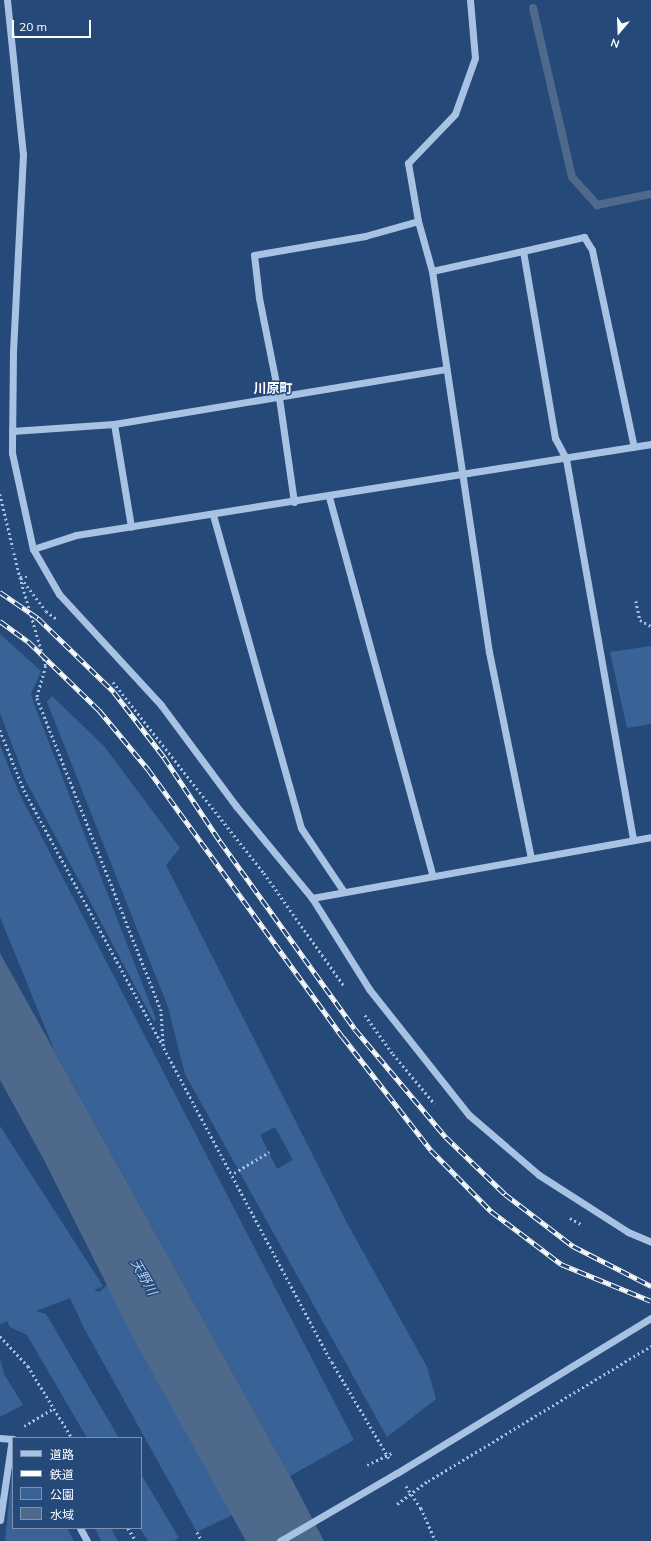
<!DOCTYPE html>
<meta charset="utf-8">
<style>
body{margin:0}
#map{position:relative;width:651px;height:1541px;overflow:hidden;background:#254979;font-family:Mulish,"Noto Sans JP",sans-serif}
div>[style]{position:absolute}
.green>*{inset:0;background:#396397}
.water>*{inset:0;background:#4f698c}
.stream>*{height:8px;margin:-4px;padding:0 4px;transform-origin:4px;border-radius:4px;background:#4f698c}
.path>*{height:2.5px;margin-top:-1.25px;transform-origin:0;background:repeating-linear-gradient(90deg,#a8c2e3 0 2px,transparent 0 5px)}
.minor>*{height:7px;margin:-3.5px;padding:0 3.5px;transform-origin:3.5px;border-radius:3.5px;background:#a8c2e3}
.rail>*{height:4.5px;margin-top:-2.25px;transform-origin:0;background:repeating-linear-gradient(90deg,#254979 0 9px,#fff 0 18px);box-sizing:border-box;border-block:1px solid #fff}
span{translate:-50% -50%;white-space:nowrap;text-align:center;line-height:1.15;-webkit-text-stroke:3px #254979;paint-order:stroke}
.neighbourhood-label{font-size:13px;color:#fff;font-weight:700}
.water-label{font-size:13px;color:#b3cceb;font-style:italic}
.legend{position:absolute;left:12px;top:1437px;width:130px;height:92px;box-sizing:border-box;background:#254979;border:1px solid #7c92af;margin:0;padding:5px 7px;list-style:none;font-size:12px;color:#fff}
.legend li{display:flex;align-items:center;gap:8px;height:20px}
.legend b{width:20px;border:1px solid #7c92af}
.north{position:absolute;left:599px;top:12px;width:40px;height:40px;-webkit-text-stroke:3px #254979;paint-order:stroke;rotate:199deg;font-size:11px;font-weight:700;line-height:16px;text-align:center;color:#fff}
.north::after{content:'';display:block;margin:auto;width:14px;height:18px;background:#fff;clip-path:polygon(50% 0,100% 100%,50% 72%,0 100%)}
.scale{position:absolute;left:12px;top:20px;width:79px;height:18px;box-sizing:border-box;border:2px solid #fff;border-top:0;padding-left:5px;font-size:12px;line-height:14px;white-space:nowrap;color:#fff;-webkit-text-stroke:3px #254979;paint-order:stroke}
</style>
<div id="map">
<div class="green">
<div style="clip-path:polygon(0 634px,41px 671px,31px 694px,34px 704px,156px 1019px,154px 1022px,25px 779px,0 713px)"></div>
<div style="clip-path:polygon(651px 646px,651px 724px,627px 728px,610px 652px)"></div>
<div style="clip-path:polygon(evenodd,52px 696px,104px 746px,180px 848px,166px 865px,346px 1221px,427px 1367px,436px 1399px,387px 1437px,185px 1074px,168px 1007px,47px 702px,52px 696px,275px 1127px,293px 1160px,277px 1169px,260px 1135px,275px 1127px)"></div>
<div style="clip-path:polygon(0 745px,19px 793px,354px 1440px,290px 1476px,55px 1052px,0 917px)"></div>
<div style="clip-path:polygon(0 1126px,103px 1286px,94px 1290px,99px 1292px,107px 1285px,232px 1515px,197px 1532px,84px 1328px,70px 1298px,36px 1311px,46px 1314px,119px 1438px,87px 1438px,27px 1335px,10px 1327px,7px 1321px,0 1324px)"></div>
<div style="clip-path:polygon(0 1358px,4px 1374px,23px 1405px,0 1417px)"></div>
<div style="clip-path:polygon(13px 1462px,13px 1528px,67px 1528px,74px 1541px,5px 1541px)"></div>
<div style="clip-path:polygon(141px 1474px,179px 1538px,174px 1541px,148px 1541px,140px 1528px)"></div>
<div style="clip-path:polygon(95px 1528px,111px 1528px,118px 1541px,101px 1541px)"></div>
</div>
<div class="water">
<div style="clip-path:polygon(0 953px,290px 1476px,324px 1541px,246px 1541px,135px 1341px,44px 1160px,0 1080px)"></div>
</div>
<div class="stream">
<div style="left:533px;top:8px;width:173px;rotate:77deg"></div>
<div style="left:572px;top:177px;width:38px;rotate:48deg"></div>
<div style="left:597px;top:205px;width:55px;rotate:-11.5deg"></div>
</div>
<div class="path">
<div style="left:0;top:494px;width:56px;rotate:76.5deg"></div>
<div style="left:14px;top:553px;width:25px;rotate:76deg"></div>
<div style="left:20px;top:577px;width:10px"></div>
<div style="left:20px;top:577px;width:93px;rotate:73.7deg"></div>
<div style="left:46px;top:666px;width:33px;rotate:106deg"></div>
<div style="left:37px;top:698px;width:335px;rotate:68.3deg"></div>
<div style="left:161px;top:1009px;width:39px;rotate:86deg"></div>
<div style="left:164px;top:1048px;width:356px;rotate:61.9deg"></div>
<div style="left:332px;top:1362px;width:112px;rotate:59.3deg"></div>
<div style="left:21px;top:578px;width:41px;rotate:52.9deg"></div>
<div style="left:46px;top:611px;width:14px;rotate:36deg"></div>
<div style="left:636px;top:601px;width:19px;rotate:78deg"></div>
<div style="left:640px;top:620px;width:13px;rotate:29deg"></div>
<div style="left:113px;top:682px;width:243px;rotate:51.7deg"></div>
<div style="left:264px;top:873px;width:140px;rotate:54.6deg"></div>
<div style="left:0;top:730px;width:65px;rotate:68.2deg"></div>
<div style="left:24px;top:790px;width:291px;rotate:61.5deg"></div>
<div style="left:365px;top:1015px;width:48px;rotate:54.3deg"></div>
<div style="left:393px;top:1054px;width:65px;rotate:50deg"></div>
<div style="left:234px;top:1173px;width:41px;rotate:-31deg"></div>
<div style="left:570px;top:1218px;width:13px;rotate:29deg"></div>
<div style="left:0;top:1336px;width:41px;rotate:47deg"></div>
<div style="left:28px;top:1366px;width:84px;rotate:58.6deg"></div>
<div style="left:24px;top:1426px;width:35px;rotate:-31deg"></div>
<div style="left:367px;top:1465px;width:30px;rotate:-26deg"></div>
<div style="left:406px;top:1486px;width:27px;rotate:56deg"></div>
<div style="left:421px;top:1508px;width:36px;rotate:66deg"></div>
<div style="left:397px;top:1504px;width:39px;rotate:-37deg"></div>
<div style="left:428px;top:1481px;width:261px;rotate:-31.2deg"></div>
<div style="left:128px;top:1528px;width:15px;rotate:58deg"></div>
<div style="left:197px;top:1532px;width:10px;rotate:61deg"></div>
</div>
<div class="minor">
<div style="left:7px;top:0;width:155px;rotate:84.1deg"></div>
<div style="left:23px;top:154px;width:198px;rotate:92.9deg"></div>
<div style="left:13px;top:352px;width:101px;rotate:90.6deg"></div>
<div style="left:12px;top:453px;width:98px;rotate:77.7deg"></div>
<div style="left:33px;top:549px;width:52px;rotate:60deg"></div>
<div style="left:59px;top:594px;width:151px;rotate:47.4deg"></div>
<div style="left:161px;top:705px;width:126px;rotate:53.4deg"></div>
<div style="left:236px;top:806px;width:119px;rotate:50.4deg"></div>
<div style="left:312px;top:898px;width:107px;rotate:57.9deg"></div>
<div style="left:369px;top:989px;width:161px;rotate:51.6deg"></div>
<div style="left:469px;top:1115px;width:92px;rotate:40.6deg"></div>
<div style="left:539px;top:1175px;width:106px;rotate:32.6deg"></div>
<div style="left:628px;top:1232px;width:25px;rotate:23deg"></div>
<div style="left:470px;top:0;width:58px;rotate:85.1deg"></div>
<div style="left:475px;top:58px;width:59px;rotate:109.7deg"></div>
<div style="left:455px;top:114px;width:68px;rotate:133.8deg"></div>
<div style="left:408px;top:163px;width:59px;rotate:80.2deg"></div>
<div style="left:418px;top:221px;width:52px;rotate:74.4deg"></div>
<div style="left:432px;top:271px;width:385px;rotate:81.5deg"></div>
<div style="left:489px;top:652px;width:210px;rotate:78.5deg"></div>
<div style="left:523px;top:251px;width:63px;rotate:-12.9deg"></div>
<div style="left:584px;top:237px;width:15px;rotate:58deg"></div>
<div style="left:592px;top:250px;width:201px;rotate:78deg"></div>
<div style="left:432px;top:271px;width:93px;rotate:-12.4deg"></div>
<div style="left:523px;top:251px;width:190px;rotate:80.3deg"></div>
<div style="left:555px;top:438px;width:24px;rotate:62deg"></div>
<div style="left:566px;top:459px;width:387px;rotate:80deg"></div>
<div style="left:114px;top:424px;width:336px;rotate:-9.4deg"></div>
<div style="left:12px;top:431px;width:102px;rotate:-3.9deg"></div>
<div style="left:114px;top:424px;width:104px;rotate:80.6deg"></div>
<div style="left:329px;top:497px;width:393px;rotate:74.7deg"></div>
<div style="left:294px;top:502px;width:105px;rotate:-98.2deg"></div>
<div style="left:279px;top:398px;width:102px;rotate:-101.3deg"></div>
<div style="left:259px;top:298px;width:43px;rotate:-96.6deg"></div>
<div style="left:254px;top:255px;width:113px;rotate:-9.7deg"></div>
<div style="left:365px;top:236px;width:55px;rotate:-15.8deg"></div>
<div style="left:213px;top:515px;width:325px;rotate:74.3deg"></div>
<div style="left:301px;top:828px;width:77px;rotate:56.1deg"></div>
<div style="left:33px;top:549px;width:45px;rotate:-18deg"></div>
<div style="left:76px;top:535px;width:582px;rotate:-8.99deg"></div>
<div style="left:312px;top:898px;width:344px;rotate:-10.2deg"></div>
<div style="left:0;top:1438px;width:13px;rotate:4deg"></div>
<div style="left:0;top:1520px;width:82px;rotate:-81.6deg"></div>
<div style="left:80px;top:1528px;width:15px;rotate:62deg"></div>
<div style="left:280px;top:1541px;width:135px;rotate:-30.2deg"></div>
<div style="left:397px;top:1473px;width:298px;rotate:-31.4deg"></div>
</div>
<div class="rail">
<div style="left:0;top:592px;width:46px;rotate:34.4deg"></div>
<div style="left:38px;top:618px;width:106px;rotate:44.2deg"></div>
<div style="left:114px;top:692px;width:82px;rotate:52.4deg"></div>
<div style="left:164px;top:757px;width:101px;rotate:56.3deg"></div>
<div style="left:220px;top:841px;width:231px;rotate:54.3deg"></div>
<div style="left:355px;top:1029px;width:141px;rotate:49.9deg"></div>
<div style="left:446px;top:1137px;width:82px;rotate:44deg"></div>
<div style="left:505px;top:1194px;width:86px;rotate:37.4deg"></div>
<div style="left:573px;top:1246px;width:88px;rotate:27.1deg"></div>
<div style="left:0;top:621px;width:34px;rotate:36deg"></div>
<div style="left:28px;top:641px;width:99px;rotate:44.2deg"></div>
<div style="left:99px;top:710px;width:77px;rotate:50.3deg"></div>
<div style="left:148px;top:769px;width:331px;rotate:54deg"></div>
<div style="left:343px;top:1037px;width:143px;rotate:52.1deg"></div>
<div style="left:431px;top:1150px;width:86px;rotate:45.5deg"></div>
<div style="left:491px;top:1211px;width:88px;rotate:37.1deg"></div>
<div style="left:561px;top:1264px;width:97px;rotate:22.3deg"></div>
</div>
<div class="neighbourhood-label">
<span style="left:273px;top:388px">川原町</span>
</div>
<div class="water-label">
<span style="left:144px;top:1277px;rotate:61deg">天野川</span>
</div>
<ul class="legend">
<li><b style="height:5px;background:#a8c2e3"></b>道路</li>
<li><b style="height:5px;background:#fff"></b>鉄道</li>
<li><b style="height:11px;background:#396397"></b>公園</li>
<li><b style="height:11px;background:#4f698c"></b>水域</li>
</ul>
<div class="north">N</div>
<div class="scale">20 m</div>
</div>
